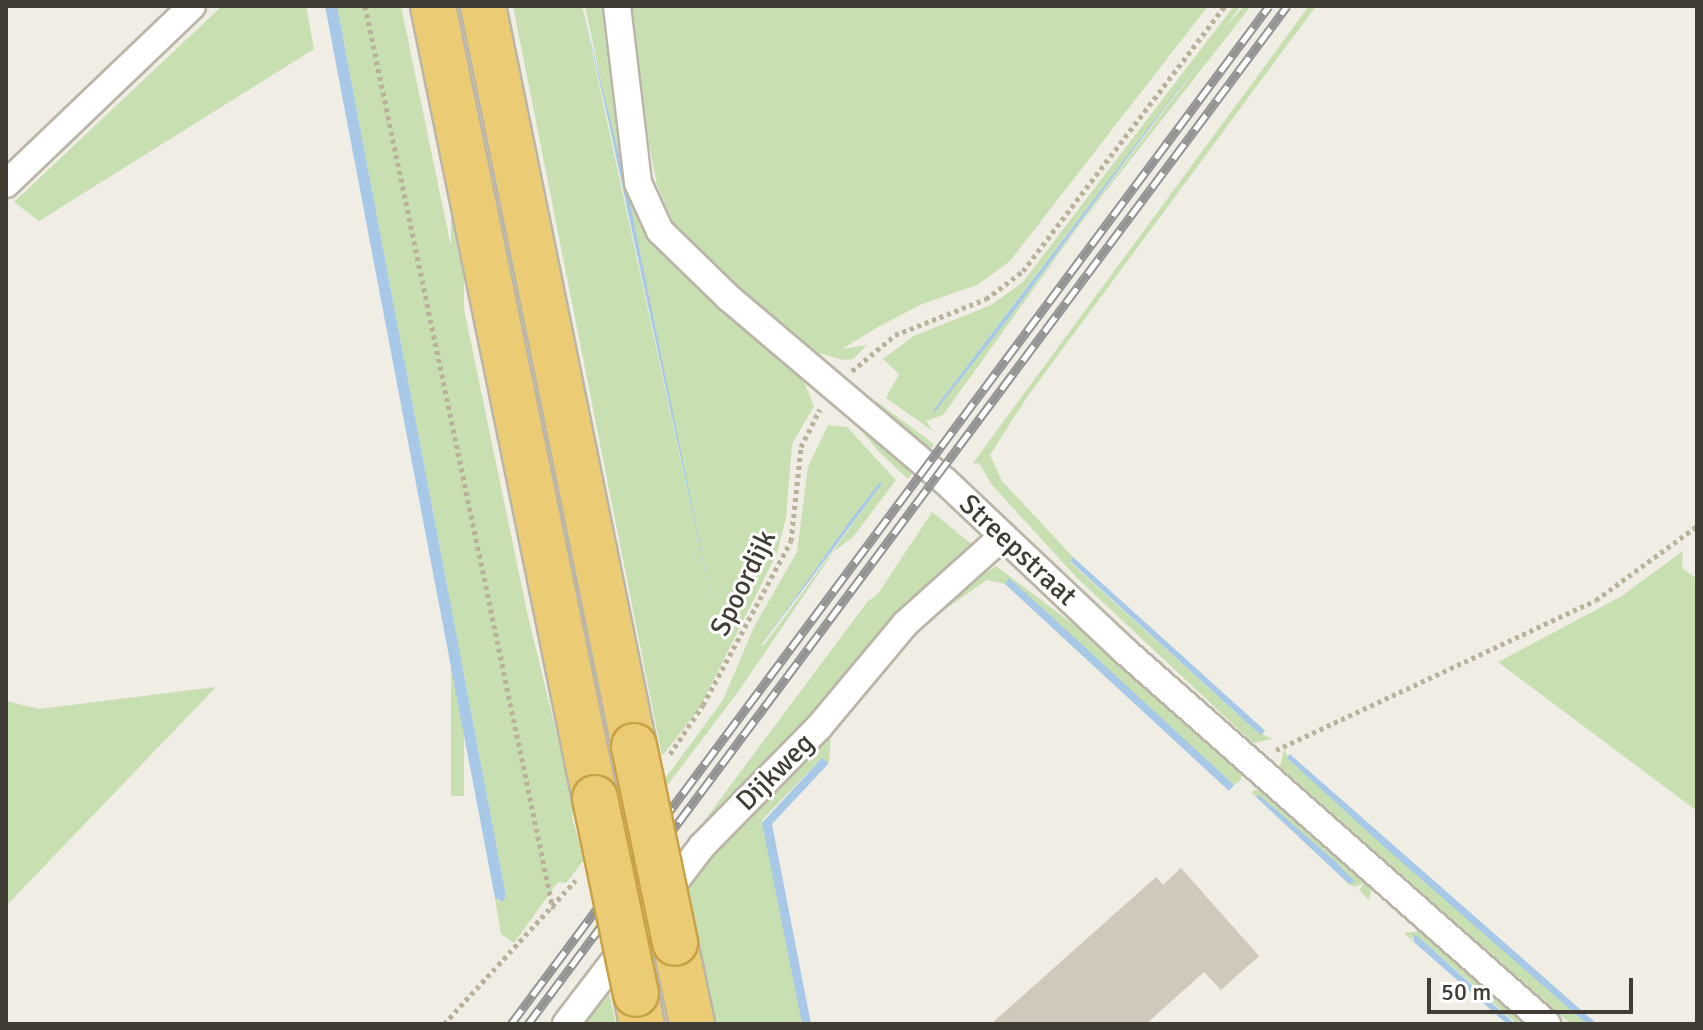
<!DOCTYPE html>
<style>
body{margin:0}
#map{position:relative;width:1703px;height:1030px;overflow:hidden;background:#f0ede5;font-family:Signika,sans-serif}
div>[style]{position:absolute}
.green>*{inset:0;background:#c8dfb2;transform-origin:0 0}
.water>*{inset:0;background:#a7c8e6}
.building>*{inset:0;background:#d0c9bb}
.path>*{height:5px;margin-top:-2.5px;transform-origin:0;background:repeating-linear-gradient(90deg,#bab19b 0 4px,transparent 0 8px)}
.roads{filter:drop-shadow(2px 0 #bab5a8) drop-shadow(-2px 0 #bab5a8) drop-shadow(0 2px #bab5a8) drop-shadow(0 -2px #bab5a8)}
.minor>*{height:26px;margin:-13px;padding:0 13px;transform-origin:13px;border-radius:13px;background:#fff}
.motorway>*{height:44px;margin:-22px;padding:0 22px;transform-origin:22px;border-radius:22px;background:#ebcc74}
.rail>*{height:9px;margin-top:-4.5px;transform-origin:0;background:repeating-linear-gradient(90deg,#fff 0 18px,#939393 0 36px);box-sizing:border-box;border-block:2px solid #939393}
.bridges{filter:drop-shadow(2px 0 #c9a146) drop-shadow(-2px 0 #c9a146) drop-shadow(0 2px #c9a146) drop-shadow(0 -2px #c9a146)}
.motorway-bridge>*{height:44px;margin:-22px;padding:0 22px;transform-origin:22px;border-radius:22px;background:#ebcc74}
span{translate:-50% -50%;white-space:nowrap;text-align:center;line-height:1.15;-webkit-text-stroke:6px #fff;paint-order:stroke}
.street-label{font-size:28px;color:#413d35}
.frame{position:absolute;inset:0;border:8px solid #413d35;pointer-events:none}
.scale{position:absolute;left:1427px;top:978px;width:206px;height:36px;box-sizing:border-box;border:4px solid #413d35;border-top:0;padding-left:10px;font-size:24px;line-height:28px;white-space:nowrap;color:#413d35;-webkit-text-stroke:6px #fff;paint-order:stroke}
</style>
<div id="map">
<div class="green">
<div style="clip-path:polygon(222px 6px,306px 6px,314px 49px,39px 221px,14px 202px)"></div>
<div style="clip-path:polygon(337px 6px,401px 6px,527px 612px,575px 809px,572px 817px,584px 860px,566px 883px,558px 882px,514px 943px,501px 934px,495px 898px,499px 902px,506px 896px)"></div>
<div style="left:451px;top:6px;width:13px;height:790px"></div>
<div style="clip-path:polygon(513px 6px,582px 6px,716px 623px,585px 6px,608px 6px,650px 215px,765px 336px,805px 384px,814px 406px,792px 444px,786px 518px,777px 553px,699px 709px,662px 756px)"></div>
<div style="clip-path:polygon(623px 6px,1208px 6px,1010px 261px,977px 285px,922px 304px,878px 327px,842px 349px,867px 345px,853px 359px,844px 360px,818px 353px,776px 324px,705px 263px,676px 229px,657px 185px)"></div>
<div style="clip-path:polygon(evenodd,1234px 6px,1241px 6px,1224px 28px,1244px 6px,1251px 6px,1081px 223px,943px 415px,926px 421px,933px 431px,886px 398px,899px 374px,883px 359px,914px 336px,991px 305px,1022px 283px,1234px 6px,1205px 56px,1012px 314px,935px 408px,1061px 242px,1205px 56px)"></div>
<div style="clip-path:polygon(1309px 6px,1316px 6px,1027px 397px,990px 455px,1002px 481px,1073px 557px,1070px 562px,1256px 731px,1273px 739px,1253px 743px,1077px 578px,992px 485px,980px 464px,973px 463px)"></div>
<div style="clip-path:polygon(876px 401px,934px 444px,930px 450px,877px 409px)"></div>
<div style="clip-path:polygon(855px 423px,913px 472px,908px 479px,878px 451px)"></div>
<div style="clip-path:polygon(evenodd,828px 425px,847px 427px,896px 480px,853px 537px,834px 551px,740px 689px,589px 889px,588px 883px,723px 700px,754px 627px,797px 552px,808px 467px,828px 425px,882px 484px,764px 645px,762px 644px,849px 522px,882px 484px)"></div>
<div style="clip-path:polygon(932px 512px,974px 546px,655px 887px,867px 602px,878px 594px)"></div>
<div style="clip-path:polygon(1683px 551px,1682px 568px,1697px 579px,1697px 811px,1498px 662px,1620px 597px)"></div>
<div style="clip-path:polygon(996px 566px,1102px 646px,1243px 773px,1240px 781px,1234px 785px,1009px 579px,1005px 584px,987px 580px,910px 634px,831px 735px,829px 763px,822px 758px,762px 820px,802px 1024px,716px 1024px,687px 881px,607px 985px,616px 1024px,579px 1024px,587px 1010px,697px 863px,794px 772px,912px 624px)"></div>
<div style="clip-path:polygon(216px 687px,6px 906px,6px 701px,39px 709px)"></div>
<div style="clip-path:polygon(1284px 749px,1291px 762px,1587px 1024px,1571px 1024px,1280px 767px)"></div>
<div style="clip-path:polygon(1261px 788px,1372px 887px,1369px 900px,1359px 890px,1364px 883px,1355px 887px,1349px 884px,1251px 792px)"></div>
<div style="clip-path:polygon(1422px 931px,1521px 1018px,1517px 1024px,1421px 939px,1411px 937px,1414px 942px,1404px 933px)"></div>
</div>
<div class="water">
<div style="clip-path:polygon(325px 6px,337px 6px,506px 896px,502px 902px,495px 898px)"></div>
<div style="clip-path:polygon(582px 6px,625px 179px,716px 623px,608px 119px)"></div>
<div style="clip-path:polygon(1204px 55px,1012px 314px,933px 414px,935px 408px)"></div>
<div style="clip-path:polygon(880px 482px,882px 484px,762px 644px,849px 522px)"></div>
<div style="clip-path:polygon(1073px 557px,1261px 727px,1265px 731px,1261px 735px,1256px 731px,1070px 561px)"></div>
<div style="clip-path:polygon(1009px 578px,1075px 638px,1234px 785px,1229px 791px,1005px 584px)"></div>
<div style="clip-path:polygon(1290px 754px,1292px 756px,1597px 1024px,1587px 1024px,1380px 843px,1287px 758px)"></div>
<div style="clip-path:polygon(822px 758px,829px 763px,772px 824px,811px 1024px,802px 1024px,762px 823px)"></div>
<div style="clip-path:polygon(1259px 795px,1336px 862px,1355px 882px,1349px 884px,1256px 797px)"></div>
<div style="clip-path:polygon(1413px 934px,1421px 939px,1515px 1024px,1507px 1024px,1414px 942px)"></div>
</div>
<div class="building">
<div style="clip-path:polygon(1181px 868px,1259px 956px,1221px 990px,1204px 972px,1146px 1024px,991px 1024px,1156px 877px,1163px 885px)"></div>
</div>
<div class="path">
<div style="left:365px;top:6px;width:922px;rotate:78.24deg"></div>
<div style="left:852px;top:371px;width:56px;rotate:-39.9deg"></div>
<div style="left:895px;top:335px;width:98px;rotate:-21.6deg"></div>
<div style="left:986px;top:299px;width:46px;rotate:-37.1deg"></div>
<div style="left:1023px;top:271px;width:333px;rotate:-52.7deg"></div>
<div style="left:1276px;top:750px;width:353px;rotate:-25.1deg"></div>
<div style="left:1596px;top:600px;width:125px;rotate:-36.2deg"></div>
<div style="left:670px;top:754px;width:59px;rotate:-56deg"></div>
<div style="left:703px;top:705px;width:186px;rotate:-61.8deg"></div>
<div style="left:791px;top:541px;width:95px;rotate:-83.9deg"></div>
<div style="left:801px;top:447px;width:42px;rotate:-63.4deg"></div>
<div style="left:444px;top:1024px;width:195px;rotate:-47.5deg"></div>
</div>
<div class="roads">
<div class="minor">
<div style="left:617px;top:6px;width:178px;rotate:83.2deg"></div>
<div style="left:638px;top:183px;width:53px;rotate:65.4deg"></div>
<div style="left:660px;top:231px;width:96px;rotate:44.2deg"></div>
<div style="left:729px;top:298px;width:283px;rotate:40.3deg"></div>
<div style="left:945px;top:481px;width:249px;rotate:43.4deg"></div>
<div style="left:1126px;top:652px;width:562px;rotate:41.46deg"></div>
<div style="left:6px;top:184px;width:257px;rotate:-43.7deg"></div>
<div style="left:566px;top:1024px;width:224px;rotate:-52.6deg"></div>
<div style="left:702px;top:846px;width:167px;rotate:-45.5deg"></div>
<div style="left:819px;top:727px;width:134px;rotate:-50.1deg"></div>
<div style="left:905px;top:624px;width:130px;rotate:-41.9deg"></div>
</div>
<div class="motorway">
<div style="left:433px;top:6px;width:808px;rotate:78.44deg"></div>
<div style="left:483px;top:6px;width:755px;rotate:78.47deg"></div>
<div style="left:675px;top:943px;width:83px;rotate:78.1deg"></div>
<div style="left:636px;top:994px;width:31px;rotate:79deg"></div>
</div>
</div>
<div class="rail">
<div style="left:511px;top:1024px;width:1269px;rotate:-53.33deg"></div>
<div style="left:528px;top:1024px;width:1270px;rotate:-53.29deg"></div>
</div>
<div class="bridges">
<div class="motorway-bridge">
<div style="left:634px;top:746px;width:201px;rotate:78.2deg"></div>
<div style="left:595px;top:798px;width:200px;rotate:78.2deg"></div>
</div>
</div>
<div class="street-label">
<span style="left:1018px;top:550px;rotate:43deg">Streepstraat</span>
<span style="left:743px;top:583px;rotate:-64deg">Spoordijk</span>
<span style="left:775px;top:772px;rotate:-45deg">Dijkweg</span>
</div>
<div class="frame"></div>
<div class="scale">50 m</div>
</div>
